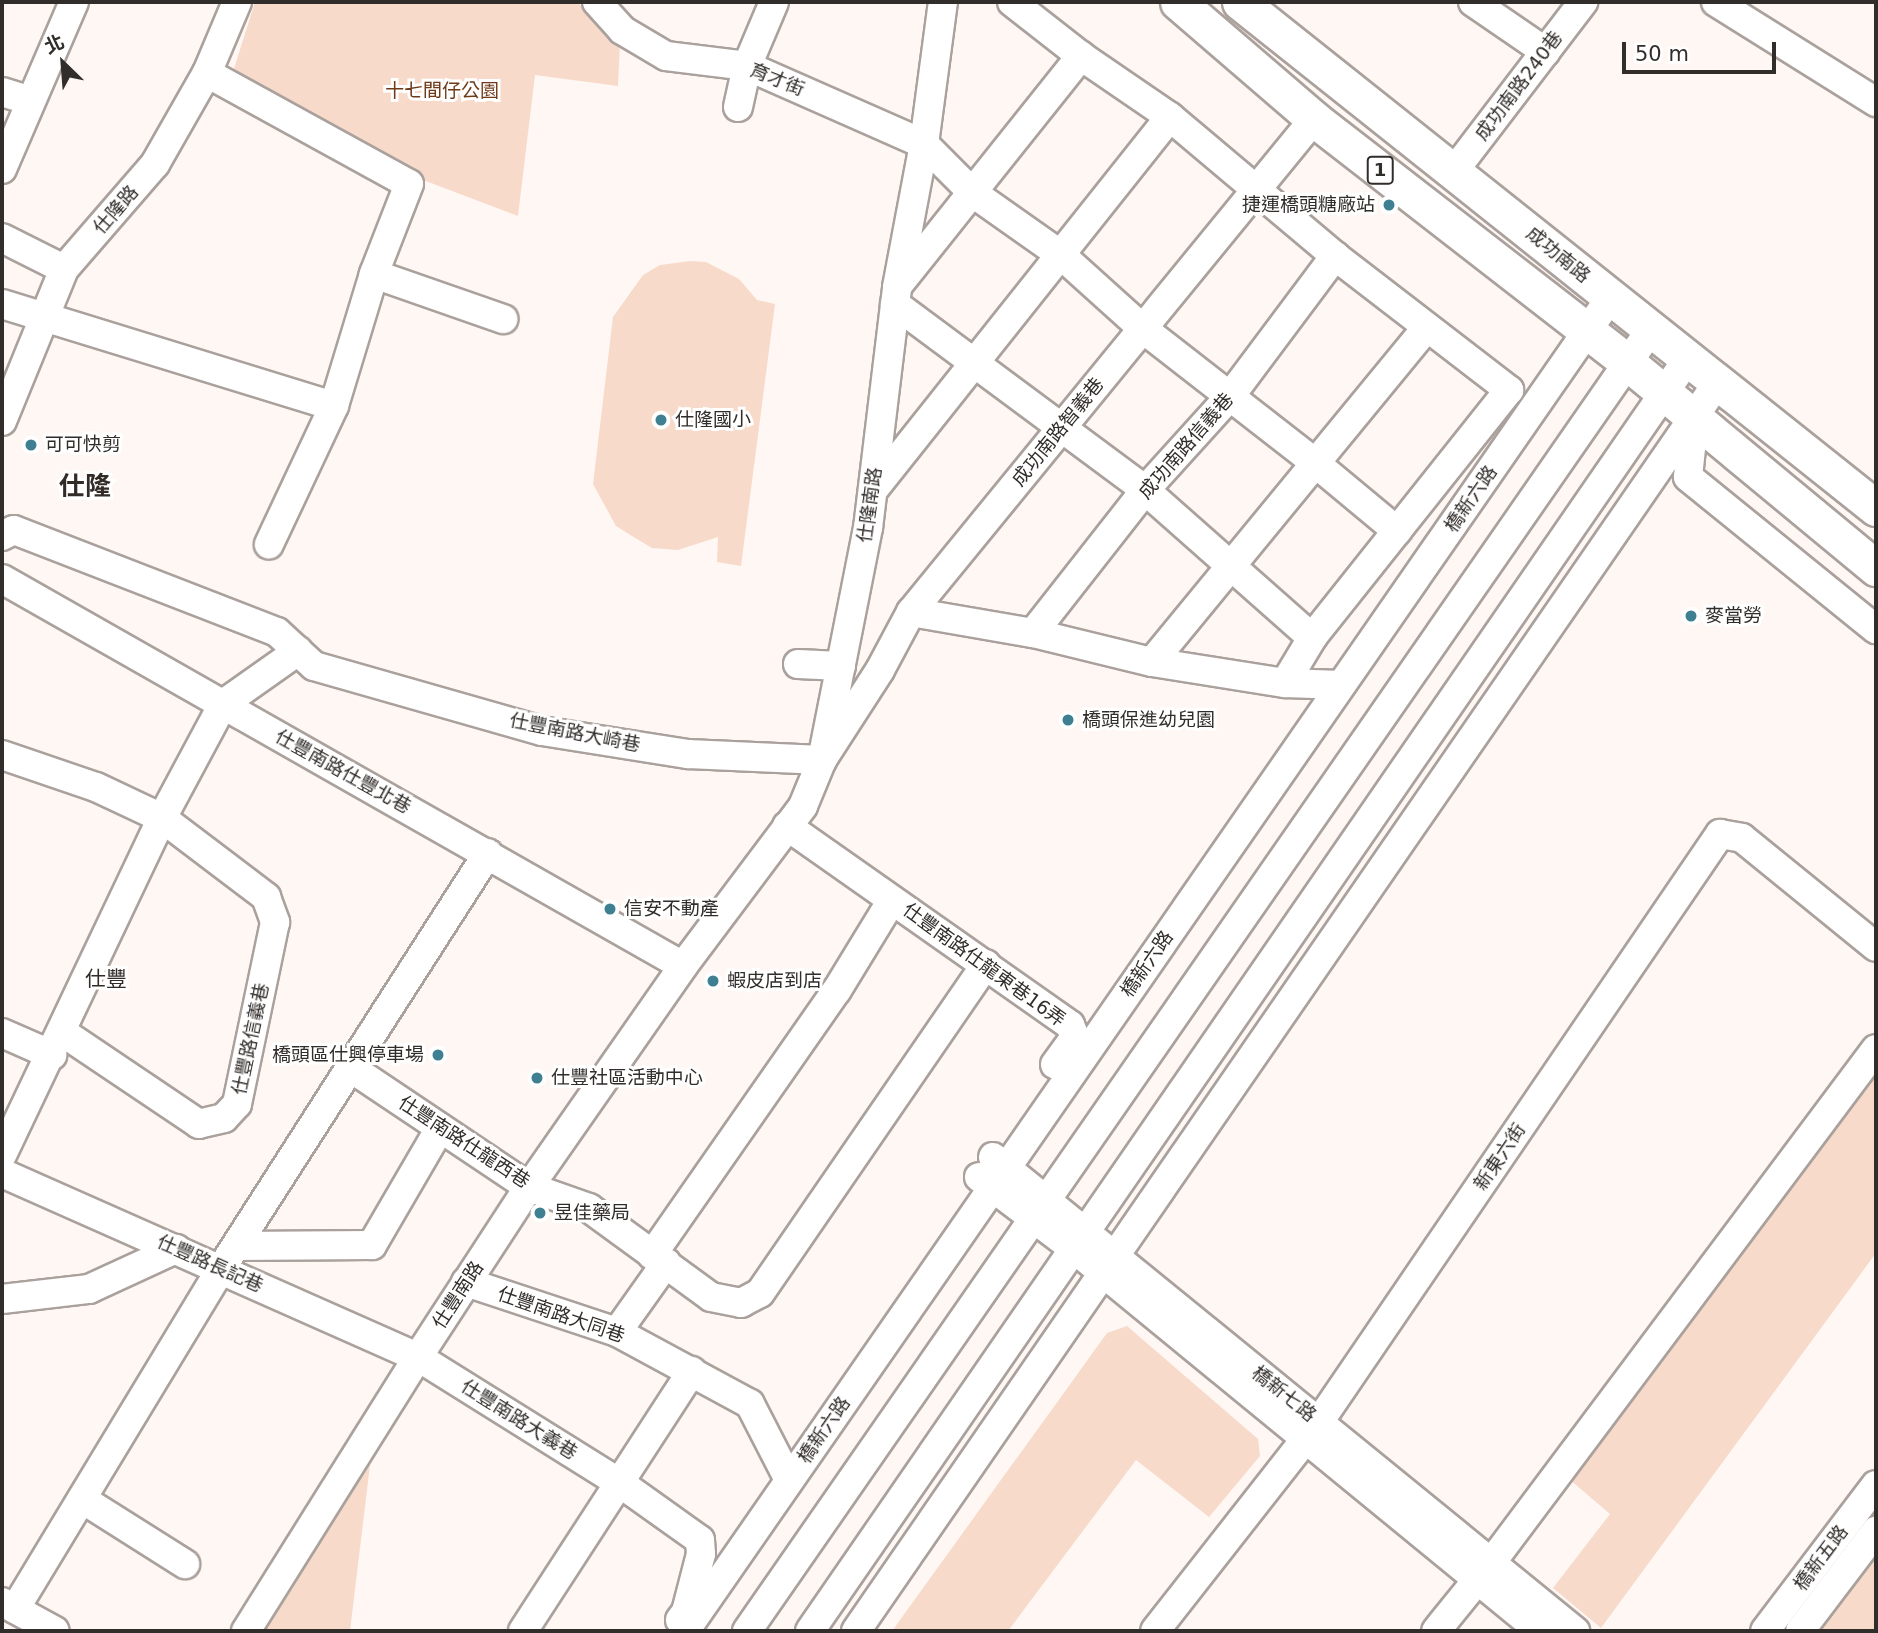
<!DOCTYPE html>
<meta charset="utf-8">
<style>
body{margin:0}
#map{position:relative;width:1878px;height:1633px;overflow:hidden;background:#fff7f3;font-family:"DejaVu Sans","Noto Sans TC",sans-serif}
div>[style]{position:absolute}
.green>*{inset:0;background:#f7daca}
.roads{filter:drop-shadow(2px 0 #aaa19d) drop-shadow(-2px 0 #aaa19d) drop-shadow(0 2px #aaa19d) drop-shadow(0 -2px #aaa19d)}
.minor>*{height:28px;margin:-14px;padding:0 14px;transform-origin:14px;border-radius:14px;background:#fff}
.major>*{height:35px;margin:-17.5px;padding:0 17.5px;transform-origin:17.5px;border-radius:17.5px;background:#fff}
.dots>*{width:19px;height:19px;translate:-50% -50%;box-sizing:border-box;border:4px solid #fff;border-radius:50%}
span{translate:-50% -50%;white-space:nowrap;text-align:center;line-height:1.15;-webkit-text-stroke:6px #fff;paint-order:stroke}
.shield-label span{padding:2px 5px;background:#fff;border:2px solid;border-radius:5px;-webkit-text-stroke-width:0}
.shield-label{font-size:18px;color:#312d2b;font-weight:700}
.street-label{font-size:19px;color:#312d2b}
.park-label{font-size:19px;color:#6f3a18}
.poi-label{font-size:19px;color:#312d2b}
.right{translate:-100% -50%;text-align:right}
.left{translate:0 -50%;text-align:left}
.neighbourhood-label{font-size:21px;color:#322b27}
.district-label{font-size:26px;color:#322b27;font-weight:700}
.frame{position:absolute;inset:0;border:4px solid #312d2b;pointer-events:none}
.north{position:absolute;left:28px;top:28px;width:70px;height:70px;-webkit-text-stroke:5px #fff;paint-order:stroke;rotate:335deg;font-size:19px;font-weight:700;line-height:28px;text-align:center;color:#312d2b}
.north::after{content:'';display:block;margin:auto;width:24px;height:32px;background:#312d2b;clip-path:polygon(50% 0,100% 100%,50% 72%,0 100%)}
.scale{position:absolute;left:1622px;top:42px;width:154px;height:32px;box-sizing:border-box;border:4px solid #312d2b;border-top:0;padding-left:9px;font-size:21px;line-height:24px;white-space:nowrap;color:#312d2b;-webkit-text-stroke:5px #fff;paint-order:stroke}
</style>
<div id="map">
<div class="green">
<div style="clip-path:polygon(255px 2px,577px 2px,620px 42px,618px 86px,535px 75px,518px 216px,410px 175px,232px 75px)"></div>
<div style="clip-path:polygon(690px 261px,706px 262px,739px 279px,757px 300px,775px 304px,741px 566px,717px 562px,718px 537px,678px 550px,652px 548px,632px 536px,616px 526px,593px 484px,613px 317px,643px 275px,660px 265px)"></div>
<div style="clip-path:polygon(1876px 1069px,1876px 1253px,1601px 1628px,1553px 1588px,1610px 1514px,1569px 1479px)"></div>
<div style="clip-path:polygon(1127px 1326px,1258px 1439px,1260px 1456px,1209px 1517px,1136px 1460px,1008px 1631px,892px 1631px,1107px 1333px)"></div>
<div style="clip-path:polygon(370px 1465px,350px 1631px,258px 1631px)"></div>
<div style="clip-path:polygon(1876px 1553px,1876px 1631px,1819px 1631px)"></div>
</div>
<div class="roads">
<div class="minor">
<div style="left:597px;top:2px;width:38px;rotate:48deg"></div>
<div style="left:622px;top:30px;width:51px;rotate:30.6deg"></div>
<div style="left:666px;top:56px;width:82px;rotate:7deg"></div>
<div style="left:747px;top:66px;width:193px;rotate:23.8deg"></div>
<div style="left:924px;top:144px;width:69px;rotate:45deg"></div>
<div style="left:973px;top:193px;width:108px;rotate:35.2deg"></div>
<div style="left:1061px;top:255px;width:109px;rotate:42deg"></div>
<div style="left:1142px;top:328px;width:218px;rotate:37.9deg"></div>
<div style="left:1314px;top:462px;width:108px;rotate:39.7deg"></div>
<div style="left:1012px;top:2px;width:88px;rotate:38deg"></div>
<div style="left:1081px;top:56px;width:108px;rotate:34.4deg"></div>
<div style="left:1170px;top:117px;width:216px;rotate:40.1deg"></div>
<div style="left:1335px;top:256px;width:220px;rotate:37.6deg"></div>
<div style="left:1509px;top:390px;width:317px;rotate:128.5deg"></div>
<div style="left:1312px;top:638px;width:52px;rotate:121deg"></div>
<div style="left:1473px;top:2px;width:88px;rotate:34.4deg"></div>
<div style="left:1716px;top:2px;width:189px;rotate:32deg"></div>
<div style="left:207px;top:73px;width:230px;rotate:28.8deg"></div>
<div style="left:409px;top:184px;width:97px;rotate:111.3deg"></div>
<div style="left:374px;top:274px;width:138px;rotate:106.9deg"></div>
<div style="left:334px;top:406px;width:153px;rotate:115.2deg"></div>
<div style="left:2px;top:92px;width:30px;rotate:17deg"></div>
<div style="left:738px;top:107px;width:42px;rotate:-77.6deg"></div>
<div style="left:747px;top:66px;width:69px;rotate:-67.1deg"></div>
<div style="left:2px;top:169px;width:182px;rotate:-66.7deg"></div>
<div style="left:1454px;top:171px;width:213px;rotate:-52.6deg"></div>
<div style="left:2px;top:238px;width:69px;rotate:26.6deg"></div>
<div style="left:374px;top:274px;width:137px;rotate:19.2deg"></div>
<div style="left:899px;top:284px;width:292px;rotate:-51.4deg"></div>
<div style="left:2px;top:304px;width:347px;rotate:17.1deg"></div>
<div style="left:895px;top:304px;width:312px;rotate:36.6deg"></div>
<div style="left:1145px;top:490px;width:223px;rotate:41.5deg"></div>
<div style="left:1694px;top:420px;width:57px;rotate:96deg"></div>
<div style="left:1688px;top:477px;width:242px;rotate:39deg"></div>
<div style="left:2px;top:421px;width:164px;rotate:-67.8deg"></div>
<div style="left:64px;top:269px;width:139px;rotate:-49.1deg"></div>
<div style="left:155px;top:164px;width:105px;rotate:-60.3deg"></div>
<div style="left:207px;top:73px;width:77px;rotate:-67.1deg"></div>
<div style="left:874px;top:489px;width:475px;rotate:-51.5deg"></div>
<div style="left:2px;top:536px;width:13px;rotate:-27deg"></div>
<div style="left:14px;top:530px;width:282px;rotate:21.2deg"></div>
<div style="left:277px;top:632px;width:50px;rotate:42.6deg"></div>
<div style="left:314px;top:666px;width:237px;rotate:15.9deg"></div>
<div style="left:542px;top:731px;width:148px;rotate:9deg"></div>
<div style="left:688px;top:754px;width:134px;rotate:2.6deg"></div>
<div style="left:822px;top:760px;width:107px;rotate:-57.2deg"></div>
<div style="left:880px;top:670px;width:66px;rotate:-61.9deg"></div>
<div style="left:911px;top:612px;width:637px;rotate:-50.74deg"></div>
<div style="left:2px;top:579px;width:783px;rotate:29.61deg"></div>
<div style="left:911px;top:612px;width:124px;rotate:9.8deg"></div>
<div style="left:1033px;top:633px;width:122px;rotate:13.7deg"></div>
<div style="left:1152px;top:662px;width:135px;rotate:9deg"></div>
<div style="left:1285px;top:683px;width:56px;rotate:2deg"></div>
<div style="left:1033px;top:633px;width:182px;rotate:-51.9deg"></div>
<div style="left:1145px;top:490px;width:128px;rotate:-47.8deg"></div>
<div style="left:1231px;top:395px;width:174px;rotate:-53.2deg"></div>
<div style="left:1152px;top:662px;width:433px;rotate:-50.6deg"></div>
<div style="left:798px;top:664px;width:43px;rotate:2.7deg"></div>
<div style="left:2px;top:755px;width:99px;rotate:18.8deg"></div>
<div style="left:96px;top:787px;width:73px;rotate:25.2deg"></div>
<div style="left:162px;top:818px;width:131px;rotate:37.2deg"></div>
<div style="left:266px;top:897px;width:27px;rotate:70deg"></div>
<div style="left:275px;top:922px;width:186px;rotate:101.8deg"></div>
<div style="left:237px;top:1104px;width:19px;rotate:133deg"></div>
<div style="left:224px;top:1118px;width:26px;rotate:167deg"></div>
<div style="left:199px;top:1124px;width:165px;rotate:-146.1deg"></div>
<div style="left:787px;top:826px;width:346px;rotate:35.1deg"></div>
<div style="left:1070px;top:1025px;width:13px;rotate:67deg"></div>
<div style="left:1075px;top:1037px;width:34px;rotate:126deg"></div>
<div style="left:2px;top:1033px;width:55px;rotate:23.7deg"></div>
<div style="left:351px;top:1068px;width:214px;rotate:33.8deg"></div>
<div style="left:529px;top:1187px;width:64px;rotate:19.3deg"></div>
<div style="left:589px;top:1208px;width:151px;rotate:36.1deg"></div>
<div style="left:711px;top:1297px;width:31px;rotate:11deg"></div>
<div style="left:741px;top:1303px;width:21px;rotate:-28deg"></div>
<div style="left:760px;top:1293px;width:399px;rotate:-55.5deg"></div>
<div style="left:2px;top:1155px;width:373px;rotate:-64.6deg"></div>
<div style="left:162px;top:818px;width:129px;rotate:-61.8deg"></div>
<div style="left:223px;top:704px;width:92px;rotate:-35.2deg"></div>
<div style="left:993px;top:1157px;width:751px;rotate:39.16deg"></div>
<div style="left:2px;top:1173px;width:455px;rotate:23.9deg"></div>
<div style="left:418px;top:1357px;width:238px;rotate:32deg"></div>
<div style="left:620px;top:1483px;width:98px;rotate:35.5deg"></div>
<div style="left:700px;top:1540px;width:14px;rotate:86deg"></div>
<div style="left:701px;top:1554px;width:60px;rotate:104.5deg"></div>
<div style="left:686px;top:1612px;width:10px;rotate:127deg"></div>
<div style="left:979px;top:1177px;width:119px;rotate:37.2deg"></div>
<div style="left:1074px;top:1249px;width:603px;rotate:39.34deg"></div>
<div style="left:236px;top:1246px;width:136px;rotate:-0.4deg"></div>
<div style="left:372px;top:1245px;width:135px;rotate:-59.8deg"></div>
<div style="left:652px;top:1255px;width:323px;rotate:-55.1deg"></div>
<div style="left:837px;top:990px;width:105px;rotate:-58.6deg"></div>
<div style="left:466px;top:1282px;width:159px;rotate:18.3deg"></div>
<div style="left:617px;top:1332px;width:151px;rotate:28.4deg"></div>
<div style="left:750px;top:1404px;width:85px;rotate:62.8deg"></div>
<div style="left:2px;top:1299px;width:88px;rotate:-6.6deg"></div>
<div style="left:89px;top:1289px;width:96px;rotate:-24.7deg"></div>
<div style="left:617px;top:1332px;width:85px;rotate:-54.6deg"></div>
<div style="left:82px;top:1499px;width:122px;rotate:32.3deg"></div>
<div style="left:2px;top:1602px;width:60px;rotate:28.7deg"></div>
<div style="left:15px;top:1609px;width:398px;rotate:-58.8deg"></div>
<div style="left:221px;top:1269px;width:494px;rotate:-57.3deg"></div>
<div style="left:246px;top:1631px;width:324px;rotate:-57.9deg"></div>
<div style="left:418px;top:1357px;width:203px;rotate:-56.9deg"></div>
<div style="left:529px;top:1187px;width:269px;rotate:-55.1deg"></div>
<div style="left:683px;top:966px;width:200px;rotate:-53.1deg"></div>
<div style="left:803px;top:806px;width:50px;rotate:-67.6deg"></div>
<div style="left:822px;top:760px;width:237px;rotate:-78.8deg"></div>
<div style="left:868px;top:528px;width:243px;rotate:-83.1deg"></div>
<div style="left:897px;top:287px;width:146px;rotate:-79.3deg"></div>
<div style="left:924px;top:144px;width:143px;rotate:-82.4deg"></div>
<div style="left:523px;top:1631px;width:310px;rotate:-57deg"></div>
<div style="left:685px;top:1631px;width:1623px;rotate:-55.24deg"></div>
<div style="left:747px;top:1631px;width:1586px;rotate:-55.22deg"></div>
<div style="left:810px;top:1631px;width:1548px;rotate:-55.4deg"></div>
<div style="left:856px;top:1631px;width:1518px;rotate:-55.39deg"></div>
<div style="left:1155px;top:1631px;width:266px;rotate:-51.9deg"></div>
<div style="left:1319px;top:1422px;width:712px;rotate:-55.71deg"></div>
<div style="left:1720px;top:834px;width:22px;rotate:10deg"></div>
<div style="left:1742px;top:838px;width:173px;rotate:39.1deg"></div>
<div style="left:1436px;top:1631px;width:87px;rotate:-51deg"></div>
<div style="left:1491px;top:1563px;width:642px;rotate:-53.17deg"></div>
<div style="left:1765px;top:1631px;width:183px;rotate:-52.8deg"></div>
<div style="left:1800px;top:1631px;width:126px;rotate:-52.8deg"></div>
</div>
<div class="major">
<div style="left:1178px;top:2px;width:179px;rotate:40.7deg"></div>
<div style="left:1314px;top:119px;width:398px;rotate:37.8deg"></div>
<div style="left:1628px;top:363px;width:322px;rotate:39.6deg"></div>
<div style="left:1240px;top:2px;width:813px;rotate:38.51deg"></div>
</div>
</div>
<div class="dots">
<div style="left:1389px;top:205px;background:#3e7f92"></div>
<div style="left:661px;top:420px;background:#3e7f92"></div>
<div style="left:31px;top:445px;background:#3e7f92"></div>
<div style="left:1691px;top:616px;background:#3e7f92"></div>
<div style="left:1068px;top:720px;background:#3e7f92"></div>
<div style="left:610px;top:909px;background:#3e7f92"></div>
<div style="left:713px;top:981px;background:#3e7f92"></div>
<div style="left:438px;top:1055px;background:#3e7f92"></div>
<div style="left:537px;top:1078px;background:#3e7f92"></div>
<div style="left:540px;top:1213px;background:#3e7f92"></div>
</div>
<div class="shield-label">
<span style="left:1380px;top:170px">1</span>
</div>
<div class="street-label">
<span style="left:777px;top:80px;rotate:22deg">育才街</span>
<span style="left:1519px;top:86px;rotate:-53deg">成功南路240巷</span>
<span style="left:116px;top:210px;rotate:-49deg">仕隆路</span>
<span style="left:1558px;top:255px;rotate:39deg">成功南路</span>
<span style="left:1058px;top:432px;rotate:-51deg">成功南路智義巷</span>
<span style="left:1186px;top:446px;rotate:-49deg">成功南路信義巷</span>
<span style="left:1471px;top:499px;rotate:-55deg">橋新六路</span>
<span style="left:870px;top:505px;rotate:-82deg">仕隆南路</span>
<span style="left:575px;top:733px;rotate:11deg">仕豐南路大崎巷</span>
<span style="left:343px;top:772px;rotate:29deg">仕豐南路仕豐北巷</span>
<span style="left:1147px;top:964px;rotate:-55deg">橋新六路</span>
<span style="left:984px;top:965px;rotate:36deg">仕豐南路仕龍東巷16弄</span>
<span style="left:251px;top:1039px;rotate:-78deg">仕豐路信義巷</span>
<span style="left:464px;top:1142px;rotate:33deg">仕豐南路仕龍西巷</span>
<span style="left:1500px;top:1157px;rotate:-56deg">新東六街</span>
<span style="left:210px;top:1264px;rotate:24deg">仕豐路長記巷</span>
<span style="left:458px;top:1295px;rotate:-57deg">仕豐南路</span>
<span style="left:561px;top:1315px;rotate:19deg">仕豐南路大同巷</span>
<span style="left:1284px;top:1394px;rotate:39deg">橋新七路</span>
<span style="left:519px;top:1420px;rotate:32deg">仕豐南路大義巷</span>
<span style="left:824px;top:1430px;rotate:-55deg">橋新六路</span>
<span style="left:1821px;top:1558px;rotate:-53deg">橋新五路</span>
</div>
<div class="park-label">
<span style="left:442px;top:91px">十七間仔公園</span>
</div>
<div class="poi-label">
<span class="right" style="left:1375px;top:205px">捷運橋頭糖廠站</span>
<span class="left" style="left:675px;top:420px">仕隆國小</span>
<span class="left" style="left:45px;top:445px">可可快剪</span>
<span class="left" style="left:1705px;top:616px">麥當勞</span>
<span class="left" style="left:1082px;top:720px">橋頭保進幼兒園</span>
<span class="left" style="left:624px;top:909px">信安不動產</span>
<span class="left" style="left:727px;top:981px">蝦皮店到店</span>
<span class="right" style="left:424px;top:1055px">橋頭區仕興停車場</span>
<span class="left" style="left:551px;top:1078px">仕豐社區活動中心</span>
<span class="left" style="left:554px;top:1213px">昱佳藥局</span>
</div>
<div class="neighbourhood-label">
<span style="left:106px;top:979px">仕豐</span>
</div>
<div class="district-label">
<span style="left:85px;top:487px">仕隆</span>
</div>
<div class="frame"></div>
<div class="north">北</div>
<div class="scale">50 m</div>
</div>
